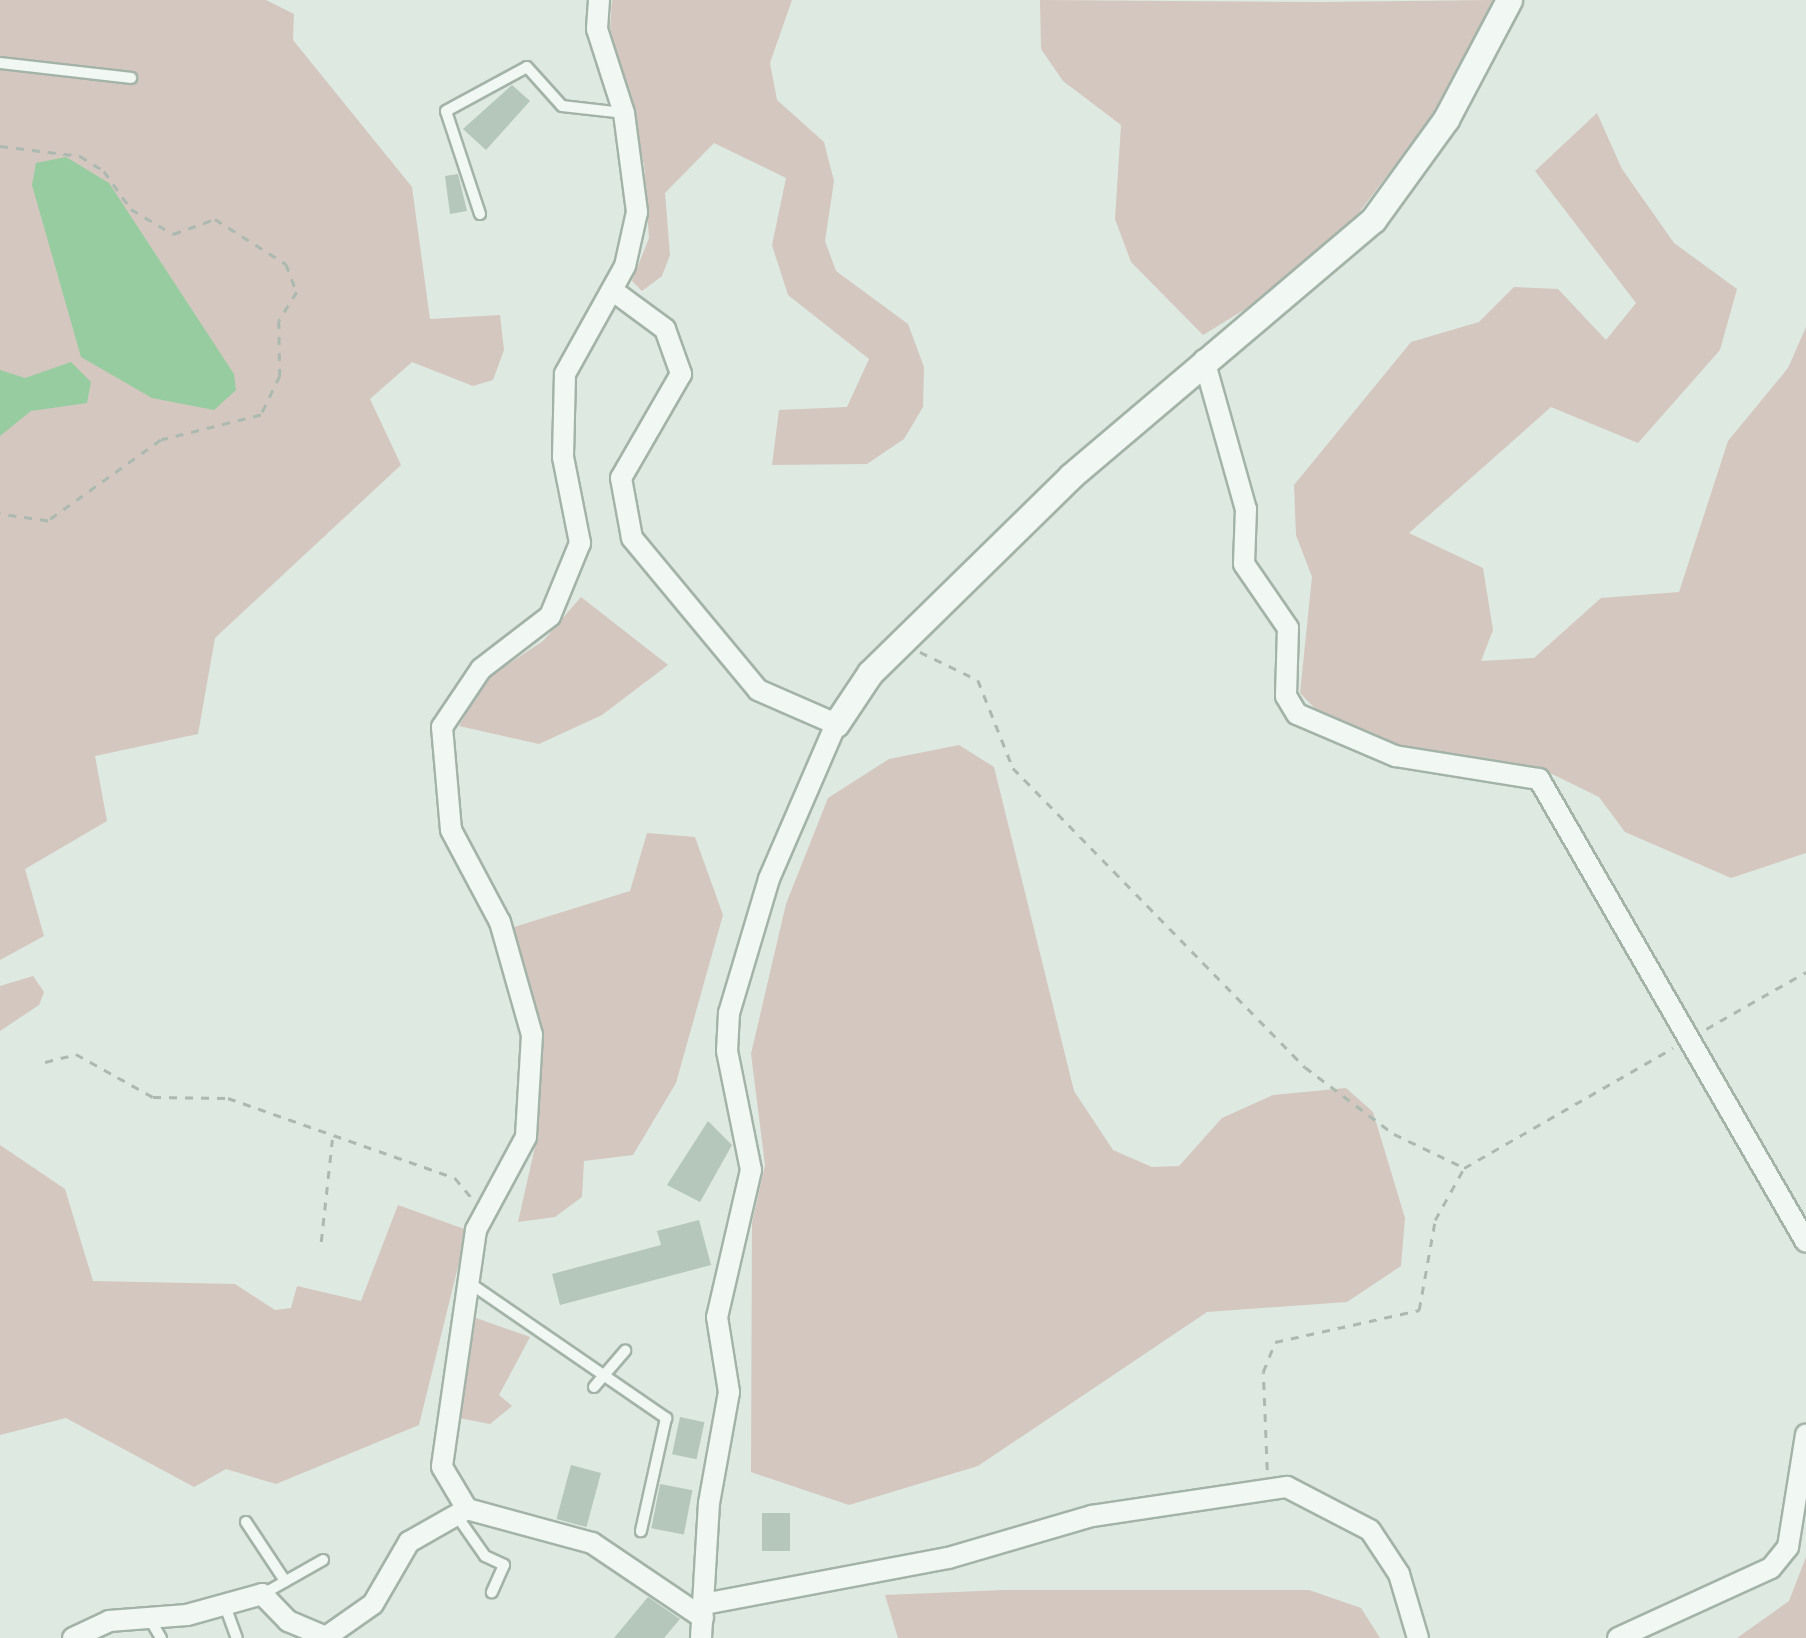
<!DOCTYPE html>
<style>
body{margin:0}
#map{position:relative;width:1806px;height:1638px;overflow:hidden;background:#dee9e1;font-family:"Alegreya Sans",sans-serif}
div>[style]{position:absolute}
.green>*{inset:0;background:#d4c7bf}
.water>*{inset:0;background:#96cca0}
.building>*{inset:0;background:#b5c6ba;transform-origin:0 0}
.path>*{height:2.5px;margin-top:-1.25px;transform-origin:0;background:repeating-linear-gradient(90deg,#acb9b0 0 8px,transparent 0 16px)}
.roads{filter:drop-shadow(2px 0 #a3b3a8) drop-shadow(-2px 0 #a3b3a8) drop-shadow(0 2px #a3b3a8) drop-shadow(0 -2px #a3b3a8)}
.service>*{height:10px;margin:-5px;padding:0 5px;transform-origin:5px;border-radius:5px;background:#f1f7f3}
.minor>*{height:20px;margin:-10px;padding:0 10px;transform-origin:10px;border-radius:10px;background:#f1f7f3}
.tertiary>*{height:25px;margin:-12.5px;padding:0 12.5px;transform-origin:12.5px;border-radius:12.5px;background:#f1f7f3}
span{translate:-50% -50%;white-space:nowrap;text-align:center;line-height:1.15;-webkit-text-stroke:8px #eef6f0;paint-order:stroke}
</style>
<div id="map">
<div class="green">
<div style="clip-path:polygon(0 0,266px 0,294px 14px,293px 40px,412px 187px,430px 319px,500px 315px,504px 350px,493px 380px,473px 386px,412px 362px,370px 399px,401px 465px,215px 638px,198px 734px,95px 756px,107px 821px,25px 869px,44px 936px,0 960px)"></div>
<div style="clip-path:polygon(612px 0,792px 0,770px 63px,777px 100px,824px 142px,834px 181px,825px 241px,836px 271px,908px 324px,924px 367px,923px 407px,904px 439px,867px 464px,772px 465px,779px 410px,847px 407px,869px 359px,788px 295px,772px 245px,786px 178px,714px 143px,665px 193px,670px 255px,662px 276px,642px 291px,632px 281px,649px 238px,644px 165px,610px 27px)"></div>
<div style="clip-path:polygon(1040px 0,1321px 2px,1493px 0,1450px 92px,1358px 214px,1275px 291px,1203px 335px,1131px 262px,1115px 219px,1121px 125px,1063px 81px,1041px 49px)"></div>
<div style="clip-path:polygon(1597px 113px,1622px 169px,1674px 243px,1737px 289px,1720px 350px,1638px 443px,1551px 407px,1409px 533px,1483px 568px,1493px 630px,1481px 661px,1534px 658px,1601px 598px,1679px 592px,1728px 441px,1788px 368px,1806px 327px,1806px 853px,1731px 878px,1625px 832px,1599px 797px,1546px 771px,1387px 747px,1327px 721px,1300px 693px,1312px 577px,1296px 535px,1294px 485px,1411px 342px,1479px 322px,1514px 287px,1558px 289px,1606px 340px,1636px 303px,1535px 171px)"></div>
<div style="clip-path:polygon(581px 597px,668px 665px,602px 715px,539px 744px,459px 726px,487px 678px,543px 641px)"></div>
<div style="clip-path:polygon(959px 745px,994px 767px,1074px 1091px,1113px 1150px,1152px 1167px,1179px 1166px,1222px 1118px,1273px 1095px,1346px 1088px,1373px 1112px,1405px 1218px,1401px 1266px,1347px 1302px,1207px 1312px,978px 1466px,849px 1505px,751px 1472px,752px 1223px,765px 1165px,751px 1054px,786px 904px,828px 798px,889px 759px)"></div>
<div style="clip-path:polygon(647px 833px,695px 837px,723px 915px,676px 1083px,633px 1155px,584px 1161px,582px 1197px,555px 1217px,518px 1222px,537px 1138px,541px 1037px,514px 927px,630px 891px)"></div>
<div style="clip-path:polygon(33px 976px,44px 992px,39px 1005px,0 1031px,0 986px)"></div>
<div style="clip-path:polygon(0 1145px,65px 1189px,93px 1281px,235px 1284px,275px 1310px,291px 1308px,297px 1286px,361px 1301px,398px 1205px,467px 1230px,419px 1425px,276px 1484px,226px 1469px,194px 1487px,66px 1418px,0 1435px)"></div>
<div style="clip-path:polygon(476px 1318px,530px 1337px,499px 1395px,512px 1406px,490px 1424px,454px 1417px)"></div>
<div style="clip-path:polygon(1806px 1557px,1806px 1638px,1737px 1638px,1789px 1601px)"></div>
<div style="clip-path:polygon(1004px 1590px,1309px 1590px,1361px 1608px,1380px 1638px,898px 1638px,885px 1595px)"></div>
</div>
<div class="water">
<div style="clip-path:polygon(66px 157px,109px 183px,234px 374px,236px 390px,214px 410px,152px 398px,81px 357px,32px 185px,36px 163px)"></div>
<div style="clip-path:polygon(71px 362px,91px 382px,87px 403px,31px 411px,0 436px,0 370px,25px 378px)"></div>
</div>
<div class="building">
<div style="clip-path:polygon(512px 85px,530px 101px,486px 150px,463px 129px)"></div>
<div style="clip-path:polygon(458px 174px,467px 211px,450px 214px,445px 176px)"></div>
<div style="clip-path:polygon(708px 1121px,732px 1145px,700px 1202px,667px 1185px)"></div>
<div style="clip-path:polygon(699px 1220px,711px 1265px,560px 1305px,552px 1274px,661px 1245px,657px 1231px)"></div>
<div style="left:680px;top:1417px;width:25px;height:38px;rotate:12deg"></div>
<div style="left:571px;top:1465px;width:31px;height:56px;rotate:15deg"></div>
<div style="left:660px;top:1484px;width:33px;height:45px;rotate:11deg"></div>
<div style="left:762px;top:1513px;width:28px;height:38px"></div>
<div style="clip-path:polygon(648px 1597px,680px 1619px,664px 1638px,614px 1638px)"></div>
</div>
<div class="path">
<div style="left:0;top:146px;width:81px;rotate:7.1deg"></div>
<div style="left:80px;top:156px;width:28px;rotate:32deg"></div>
<div style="left:104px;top:171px;width:47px;rotate:54.6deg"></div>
<div style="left:131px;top:209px;width:49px;rotate:30.8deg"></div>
<div style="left:173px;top:234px;width:45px;rotate:-19.7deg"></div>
<div style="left:215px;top:219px;width:84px;rotate:32.4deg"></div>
<div style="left:286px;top:264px;width:30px;rotate:69deg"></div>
<div style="left:297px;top:292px;width:34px;rotate:122deg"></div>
<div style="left:279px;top:321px;width:55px;rotate:89deg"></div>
<div style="left:280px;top:376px;width:43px;rotate:116deg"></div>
<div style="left:261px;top:415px;width:103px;rotate:166deg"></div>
<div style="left:161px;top:440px;width:139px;rotate:144.4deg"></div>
<div style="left:48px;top:521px;width:49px;rotate:-171.7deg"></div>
<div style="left:920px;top:652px;width:64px;rotate:25.8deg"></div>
<div style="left:978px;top:680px;width:95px;rotate:68.3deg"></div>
<div style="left:1013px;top:768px;width:418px;rotate:45.7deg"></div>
<div style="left:1305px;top:1067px;width:111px;rotate:37deg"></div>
<div style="left:1394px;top:1134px;width:76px;rotate:25.6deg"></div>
<div style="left:1706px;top:1029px;width:115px;rotate:-29.7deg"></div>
<div style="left:45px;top:1062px;width:32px;rotate:-14deg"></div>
<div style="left:76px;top:1054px;width:88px;rotate:29.2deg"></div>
<div style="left:153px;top:1097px;width:75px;rotate:0.8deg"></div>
<div style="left:228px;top:1098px;width:241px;rotate:19.4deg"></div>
<div style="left:455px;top:1178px;width:26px;rotate:50deg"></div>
<div style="left:321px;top:1242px;width:103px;rotate:-83.8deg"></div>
<div style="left:1267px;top:1470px;width:98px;rotate:-92.3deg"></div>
<div style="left:1263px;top:1372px;width:32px;rotate:-68deg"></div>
<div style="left:1275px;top:1342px;width:148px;rotate:-12.5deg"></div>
<div style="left:1419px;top:1310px;width:91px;rotate:-79.9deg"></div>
<div style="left:1435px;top:1220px;width:60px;rotate:-60.9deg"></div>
<div style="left:1464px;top:1168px;width:241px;rotate:-29.9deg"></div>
</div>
<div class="roads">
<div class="service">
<div style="left:0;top:63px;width:132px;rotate:6.5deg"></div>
<div style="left:480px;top:214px;width:108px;rotate:-108.3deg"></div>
<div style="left:446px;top:111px;width:92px;rotate:-28.5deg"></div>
<div style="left:527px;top:67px;width:52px;rotate:48.1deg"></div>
<div style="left:562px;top:106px;width:61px;rotate:6.5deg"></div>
<div style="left:471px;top:1284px;width:237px;rotate:34.5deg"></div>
<div style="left:666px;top:1418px;width:116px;rotate:102.5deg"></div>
<div style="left:594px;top:1387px;width:48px;rotate:-49.3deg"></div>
<div style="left:457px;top:1516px;width:49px;rotate:55deg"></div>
<div style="left:485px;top:1556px;width:21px;rotate:25deg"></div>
<div style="left:504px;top:1565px;width:30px;rotate:114deg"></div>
<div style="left:246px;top:1522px;width:71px;rotate:56.5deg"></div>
<div style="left:263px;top:1594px;width:69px;rotate:-29.5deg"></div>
<div style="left:224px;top:1603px;width:37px;rotate:70deg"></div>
<div style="left:149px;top:1618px;width:23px;rotate:59deg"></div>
</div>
<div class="minor">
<div style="left:599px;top:0;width:29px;rotate:94deg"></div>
<div style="left:597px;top:29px;width:88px;rotate:72.2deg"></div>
<div style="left:624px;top:113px;width:100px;rotate:82.5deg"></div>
<div style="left:637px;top:212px;width:55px;rotate:102.5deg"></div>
<div style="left:625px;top:266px;width:124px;rotate:119.1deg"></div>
<div style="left:565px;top:374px;width:83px;rotate:91.4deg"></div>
<div style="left:563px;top:457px;width:88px;rotate:78.8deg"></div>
<div style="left:580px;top:543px;width:79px;rotate:112.3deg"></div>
<div style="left:550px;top:616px;width:87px;rotate:142.5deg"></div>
<div style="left:481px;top:669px;width:70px;rotate:123.9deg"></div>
<div style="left:442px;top:727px;width:103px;rotate:85deg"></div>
<div style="left:451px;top:830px;width:104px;rotate:62deg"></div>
<div style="left:500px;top:922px;width:117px;rotate:74.2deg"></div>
<div style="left:532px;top:1035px;width:102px;rotate:93.4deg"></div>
<div style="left:526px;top:1137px;width:106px;rotate:118.3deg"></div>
<div style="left:476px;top:1230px;width:239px;rotate:98.2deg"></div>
<div style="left:442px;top:1467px;width:49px;rotate:59.2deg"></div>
<div style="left:467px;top:1509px;width:130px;rotate:15.2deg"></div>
<div style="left:592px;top:1543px;width:134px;rotate:34deg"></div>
<div style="left:612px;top:290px;width:66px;rotate:36.3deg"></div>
<div style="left:665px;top:329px;width:48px;rotate:70.4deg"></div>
<div style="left:681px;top:374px;width:120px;rotate:120deg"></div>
<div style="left:621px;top:478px;width:61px;rotate:79.6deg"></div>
<div style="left:632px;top:538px;width:197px;rotate:50.3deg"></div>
<div style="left:758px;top:690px;width:85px;rotate:23.6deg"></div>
<div style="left:836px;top:724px;width:169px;rotate:113.4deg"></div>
<div style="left:769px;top:879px;width:140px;rotate:106.6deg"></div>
<div style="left:729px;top:1013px;width:38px;rotate:93deg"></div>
<div style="left:727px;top:1051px;width:121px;rotate:78.6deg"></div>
<div style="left:751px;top:1170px;width:151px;rotate:103deg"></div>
<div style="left:717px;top:1317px;width:76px;rotate:80.9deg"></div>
<div style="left:729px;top:1392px;width:113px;rotate:100.2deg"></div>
<div style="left:709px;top:1503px;width:135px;rotate:93.4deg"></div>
<div style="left:1204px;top:360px;width:155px;rotate:74.3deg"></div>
<div style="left:1246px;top:509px;width:55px;rotate:92.1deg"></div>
<div style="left:1244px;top:564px;width:78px;rotate:55.5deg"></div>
<div style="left:1288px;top:628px;width:68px;rotate:91.7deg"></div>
<div style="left:1286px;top:696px;width:21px;rotate:59deg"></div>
<div style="left:1297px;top:714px;width:107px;rotate:23.2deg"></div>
<div style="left:1395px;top:756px;width:146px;rotate:9.1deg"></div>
<div style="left:1539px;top:779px;width:534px;rotate:60.03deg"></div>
<div style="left:704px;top:1604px;width:248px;rotate:-10.7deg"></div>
<div style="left:948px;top:1558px;width:150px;rotate:-16.3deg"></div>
<div style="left:1092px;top:1516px;width:197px;rotate:-8.5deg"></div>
<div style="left:1287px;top:1487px;width:93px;rotate:27.4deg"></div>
<div style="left:1370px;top:1530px;width:53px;rotate:56.6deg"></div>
<div style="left:1399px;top:1574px;width:67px;rotate:73.5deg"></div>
<div style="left:73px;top:1638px;width:40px;rotate:-25deg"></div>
<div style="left:109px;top:1621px;width:78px;rotate:-4.4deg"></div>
<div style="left:187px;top:1615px;width:78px;rotate:-15.6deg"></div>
<div style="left:262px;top:1594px;width:37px;rotate:46deg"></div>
<div style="left:288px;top:1621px;width:41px;rotate:22.8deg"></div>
<div style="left:326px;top:1637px;width:57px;rotate:-35.1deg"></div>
<div style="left:373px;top:1604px;width:72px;rotate:-59.9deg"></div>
<div style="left:409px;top:1542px;width:67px;rotate:-29.6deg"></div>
<div style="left:1618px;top:1638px;width:168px;rotate:-24.6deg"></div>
<div style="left:1771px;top:1568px;width:27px;rotate:-51deg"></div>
<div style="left:1788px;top:1547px;width:114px;rotate:-80.9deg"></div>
</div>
<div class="tertiary">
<div style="left:836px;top:724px;width:61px;rotate:-56.3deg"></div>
<div style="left:870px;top:673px;width:281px;rotate:-44.4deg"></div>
<div style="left:1071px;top:476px;width:396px;rotate:-40.3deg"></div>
<div style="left:1373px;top:220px;width:125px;rotate:-54.1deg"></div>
<div style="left:1446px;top:119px;width:135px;rotate:-62.1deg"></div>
</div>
</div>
</div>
